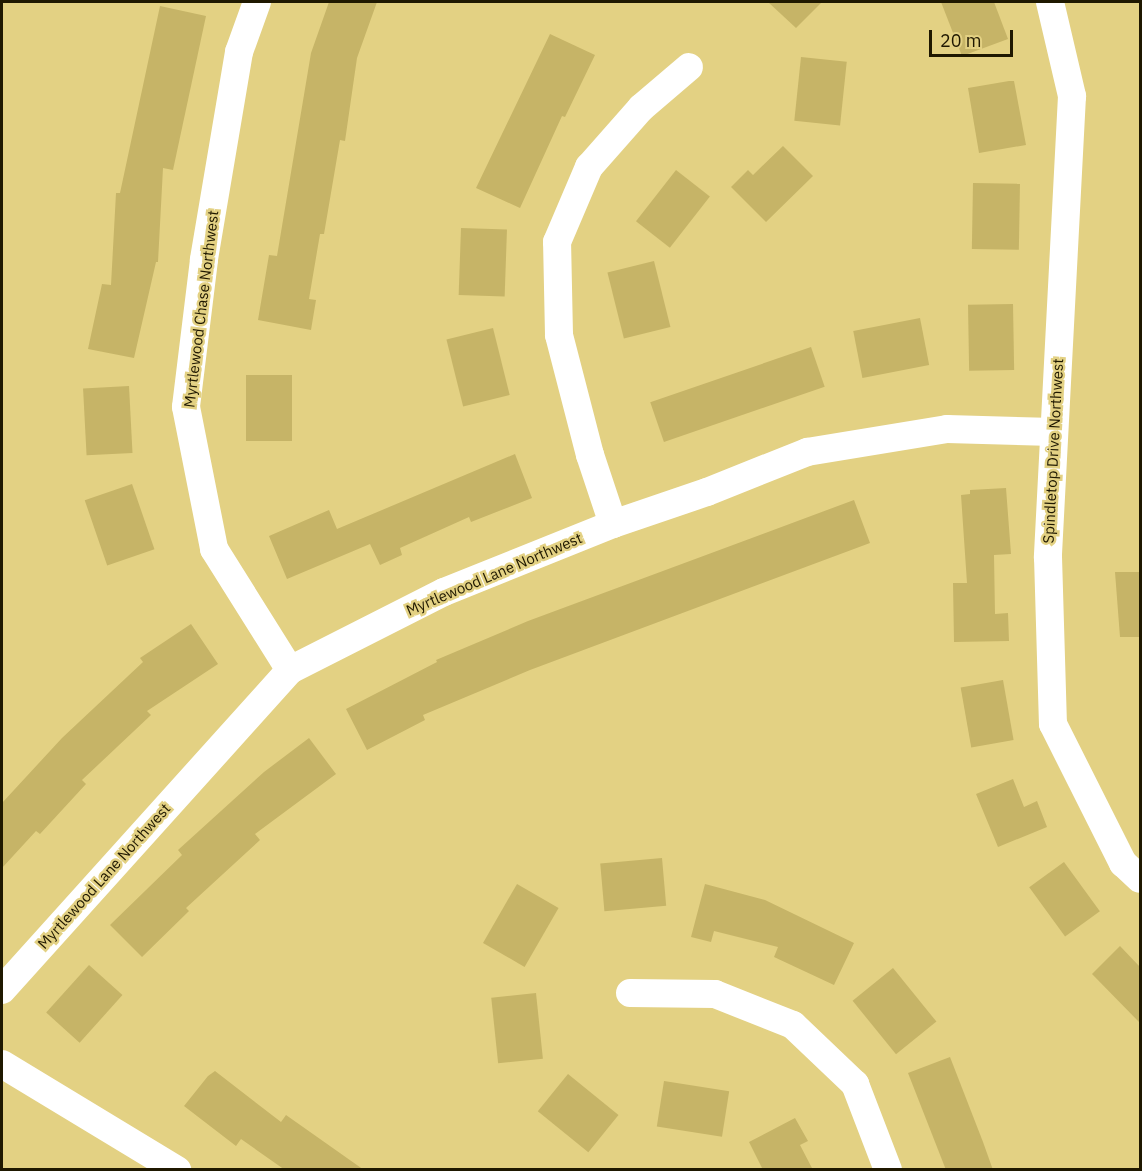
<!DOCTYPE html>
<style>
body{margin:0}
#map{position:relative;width:1142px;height:1171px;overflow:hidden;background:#e3d183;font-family:"IBM Plex Sans",sans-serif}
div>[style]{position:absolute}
.building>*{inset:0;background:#c6b467;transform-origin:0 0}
.minor>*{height:28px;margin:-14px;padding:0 14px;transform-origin:14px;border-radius:14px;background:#fff}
span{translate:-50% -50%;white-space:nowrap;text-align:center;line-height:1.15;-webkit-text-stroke:5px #e3d183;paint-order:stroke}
.street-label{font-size:15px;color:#1f1800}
.frame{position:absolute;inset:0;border:3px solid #1f1800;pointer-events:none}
.scale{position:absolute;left:929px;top:30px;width:84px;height:27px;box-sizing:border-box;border:3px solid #1f1800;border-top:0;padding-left:8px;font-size:18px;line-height:21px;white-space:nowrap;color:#1f1800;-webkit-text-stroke:4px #e3d183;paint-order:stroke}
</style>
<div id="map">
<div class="building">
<div style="clip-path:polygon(329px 2px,377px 2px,357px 58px,345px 141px,340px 140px,324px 234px,320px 234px,309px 299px,316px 300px,311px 330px,258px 320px,269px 255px,277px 256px,311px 53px)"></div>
<div style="clip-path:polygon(768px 2px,822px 2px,796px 28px)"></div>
<div style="clip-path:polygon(941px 2px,994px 2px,1008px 39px,962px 56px)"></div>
<div style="clip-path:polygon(160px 6px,206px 16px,173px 170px,163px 168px,158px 262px,156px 262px,134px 358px,88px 349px,102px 284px,111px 285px,116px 193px,120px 193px)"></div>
<div style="clip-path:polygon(550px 34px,595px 55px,565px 117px,562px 116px,520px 208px,476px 188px)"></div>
<div style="left:801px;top:57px;width:46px;height:64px;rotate:6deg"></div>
<div style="clip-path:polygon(1009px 81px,1014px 81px,1026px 145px,979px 153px,968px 88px)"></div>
<div style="clip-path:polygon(783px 146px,813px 176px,766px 222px,731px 187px,748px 170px,753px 175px)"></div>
<div style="left:676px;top:170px;width:43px;height:65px;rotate:38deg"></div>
<div style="left:973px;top:183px;width:47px;height:66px;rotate:1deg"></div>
<div style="left:461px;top:228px;width:46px;height:67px;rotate:2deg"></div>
<div style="left:654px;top:261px;width:68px;height:48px;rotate:76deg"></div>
<div style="left:1013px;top:304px;width:66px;height:45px;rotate:89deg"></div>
<div style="left:920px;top:318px;width:48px;height:68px;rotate:79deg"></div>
<div style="left:493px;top:328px;width:69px;height:48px;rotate:76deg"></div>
<div style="left:811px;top:347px;width:42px;height:170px;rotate:71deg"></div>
<div style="left:246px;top:375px;width:46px;height:66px"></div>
<div style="left:129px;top:386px;width:67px;height:46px;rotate:87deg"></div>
<div style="clip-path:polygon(515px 454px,532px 498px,471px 522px,469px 517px,400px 548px,402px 555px,380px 565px,370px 544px,287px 579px,269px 536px,329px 510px,337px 529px)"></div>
<div style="left:132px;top:484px;width:69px;height:50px;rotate:71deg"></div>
<div style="clip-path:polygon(1006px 488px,1011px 554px,994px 555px,995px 614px,1008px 613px,1009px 641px,954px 642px,953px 583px,967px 583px,961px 495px,970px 494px,970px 490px)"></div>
<div style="clip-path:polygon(854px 500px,870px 543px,530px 670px,423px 715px,425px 720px,367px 750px,346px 709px,437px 662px,436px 660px,528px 621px)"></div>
<div style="clip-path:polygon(1115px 572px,1140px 572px,1140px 637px,1120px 637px)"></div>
<div style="clip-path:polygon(191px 624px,218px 664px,147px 711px,151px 715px,82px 780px,86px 784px,40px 834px,36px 831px,2px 868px,2px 803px,62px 738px,143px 662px,140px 658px)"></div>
<div style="left:1003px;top:680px;width:61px;height:43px;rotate:80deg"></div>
<div style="clip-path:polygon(309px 738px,336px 774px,255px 834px,260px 840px,186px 908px,189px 911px,142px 957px,110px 925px,182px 855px,178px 850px,264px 772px)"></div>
<div style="clip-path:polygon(1013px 779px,1024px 807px,1037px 801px,1047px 827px,998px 847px,976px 794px)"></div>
<div style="left:662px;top:858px;width:48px;height:62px;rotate:85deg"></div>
<div style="left:1064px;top:862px;width:61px;height:43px;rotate:54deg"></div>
<div style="left:517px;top:884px;width:48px;height:68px;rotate:30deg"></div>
<div style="clip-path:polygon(705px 884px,765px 900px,854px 943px,834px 985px,774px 957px,778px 947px,714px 931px,711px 942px,691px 937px)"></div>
<div style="clip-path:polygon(1120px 946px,1140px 967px,1140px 1023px,1092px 974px)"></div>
<div style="left:89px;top:965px;width:45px;height:64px;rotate:42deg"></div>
<div style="left:893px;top:968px;width:69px;height:52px;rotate:51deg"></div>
<div style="left:536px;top:993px;width:66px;height:45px;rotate:84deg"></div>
<div style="clip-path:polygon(950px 1057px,983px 1142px,993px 1170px,946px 1170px,908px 1073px)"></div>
<div style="clip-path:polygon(215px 1071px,281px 1122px,286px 1115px,364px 1170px,285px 1170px,241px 1139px,236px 1146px,184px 1106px,208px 1076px)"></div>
<div style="left:568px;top:1074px;width:65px;height:48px;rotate:39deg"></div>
<div style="left:664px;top:1081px;width:66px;height:46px;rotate:9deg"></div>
<div style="clip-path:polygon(795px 1118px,808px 1141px,800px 1145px,813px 1170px,763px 1170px,749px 1142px)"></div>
</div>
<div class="minor">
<div style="left:257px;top:2px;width:53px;rotate:109.8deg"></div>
<div style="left:239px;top:52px;width:211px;rotate:99.6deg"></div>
<div style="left:204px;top:260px;width:148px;rotate:97deg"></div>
<div style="left:186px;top:407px;width:145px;rotate:78.8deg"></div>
<div style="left:214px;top:549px;width:143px;rotate:57.9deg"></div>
<div style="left:1050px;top:2px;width:97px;rotate:76.8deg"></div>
<div style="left:1072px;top:96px;width:462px;rotate:93deg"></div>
<div style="left:1048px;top:557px;width:167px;rotate:88.3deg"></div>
<div style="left:1053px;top:724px;width:156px;rotate:63.3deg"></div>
<div style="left:1123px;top:863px;width:23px;rotate:43deg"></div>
<div style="left:613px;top:524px;width:73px;rotate:-108.4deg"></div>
<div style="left:590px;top:455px;width:124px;rotate:-104.5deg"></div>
<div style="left:559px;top:335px;width:93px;rotate:-91.2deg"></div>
<div style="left:557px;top:242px;width:82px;rotate:-66.9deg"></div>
<div style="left:589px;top:167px;width:79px;rotate:-48.6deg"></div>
<div style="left:641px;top:108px;width:63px;rotate:-40.5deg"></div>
<div style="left:2px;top:990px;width:431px;rotate:-48deg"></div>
<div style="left:290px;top:670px;width:173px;rotate:-26.9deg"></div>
<div style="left:444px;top:592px;width:182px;rotate:-21.9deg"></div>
<div style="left:613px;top:524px;width:99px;rotate:-18.8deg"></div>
<div style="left:707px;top:492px;width:108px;rotate:-21.8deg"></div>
<div style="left:807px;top:452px;width:142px;rotate:-9.3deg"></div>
<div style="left:947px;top:429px;width:107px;rotate:1.6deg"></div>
<div style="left:630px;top:993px;width:85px;rotate:0.7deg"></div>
<div style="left:715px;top:994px;width:84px;rotate:21.7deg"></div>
<div style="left:793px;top:1025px;width:86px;rotate:43.6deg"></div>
<div style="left:855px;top:1084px;width:92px;rotate:69deg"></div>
<div style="left:2px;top:1064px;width:205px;rotate:31.2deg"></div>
</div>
<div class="street-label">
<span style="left:201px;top:309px;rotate:-83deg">Myrtlewood Chase Northwest</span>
<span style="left:1053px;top:451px;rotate:-87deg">Spindletop Drive Northwest</span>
<span style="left:494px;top:574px;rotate:-23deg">Myrtlewood Lane Northwest</span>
<span style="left:104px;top:876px;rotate:-48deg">Myrtlewood Lane Northwest</span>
</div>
<div class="frame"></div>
<div class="scale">20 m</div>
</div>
